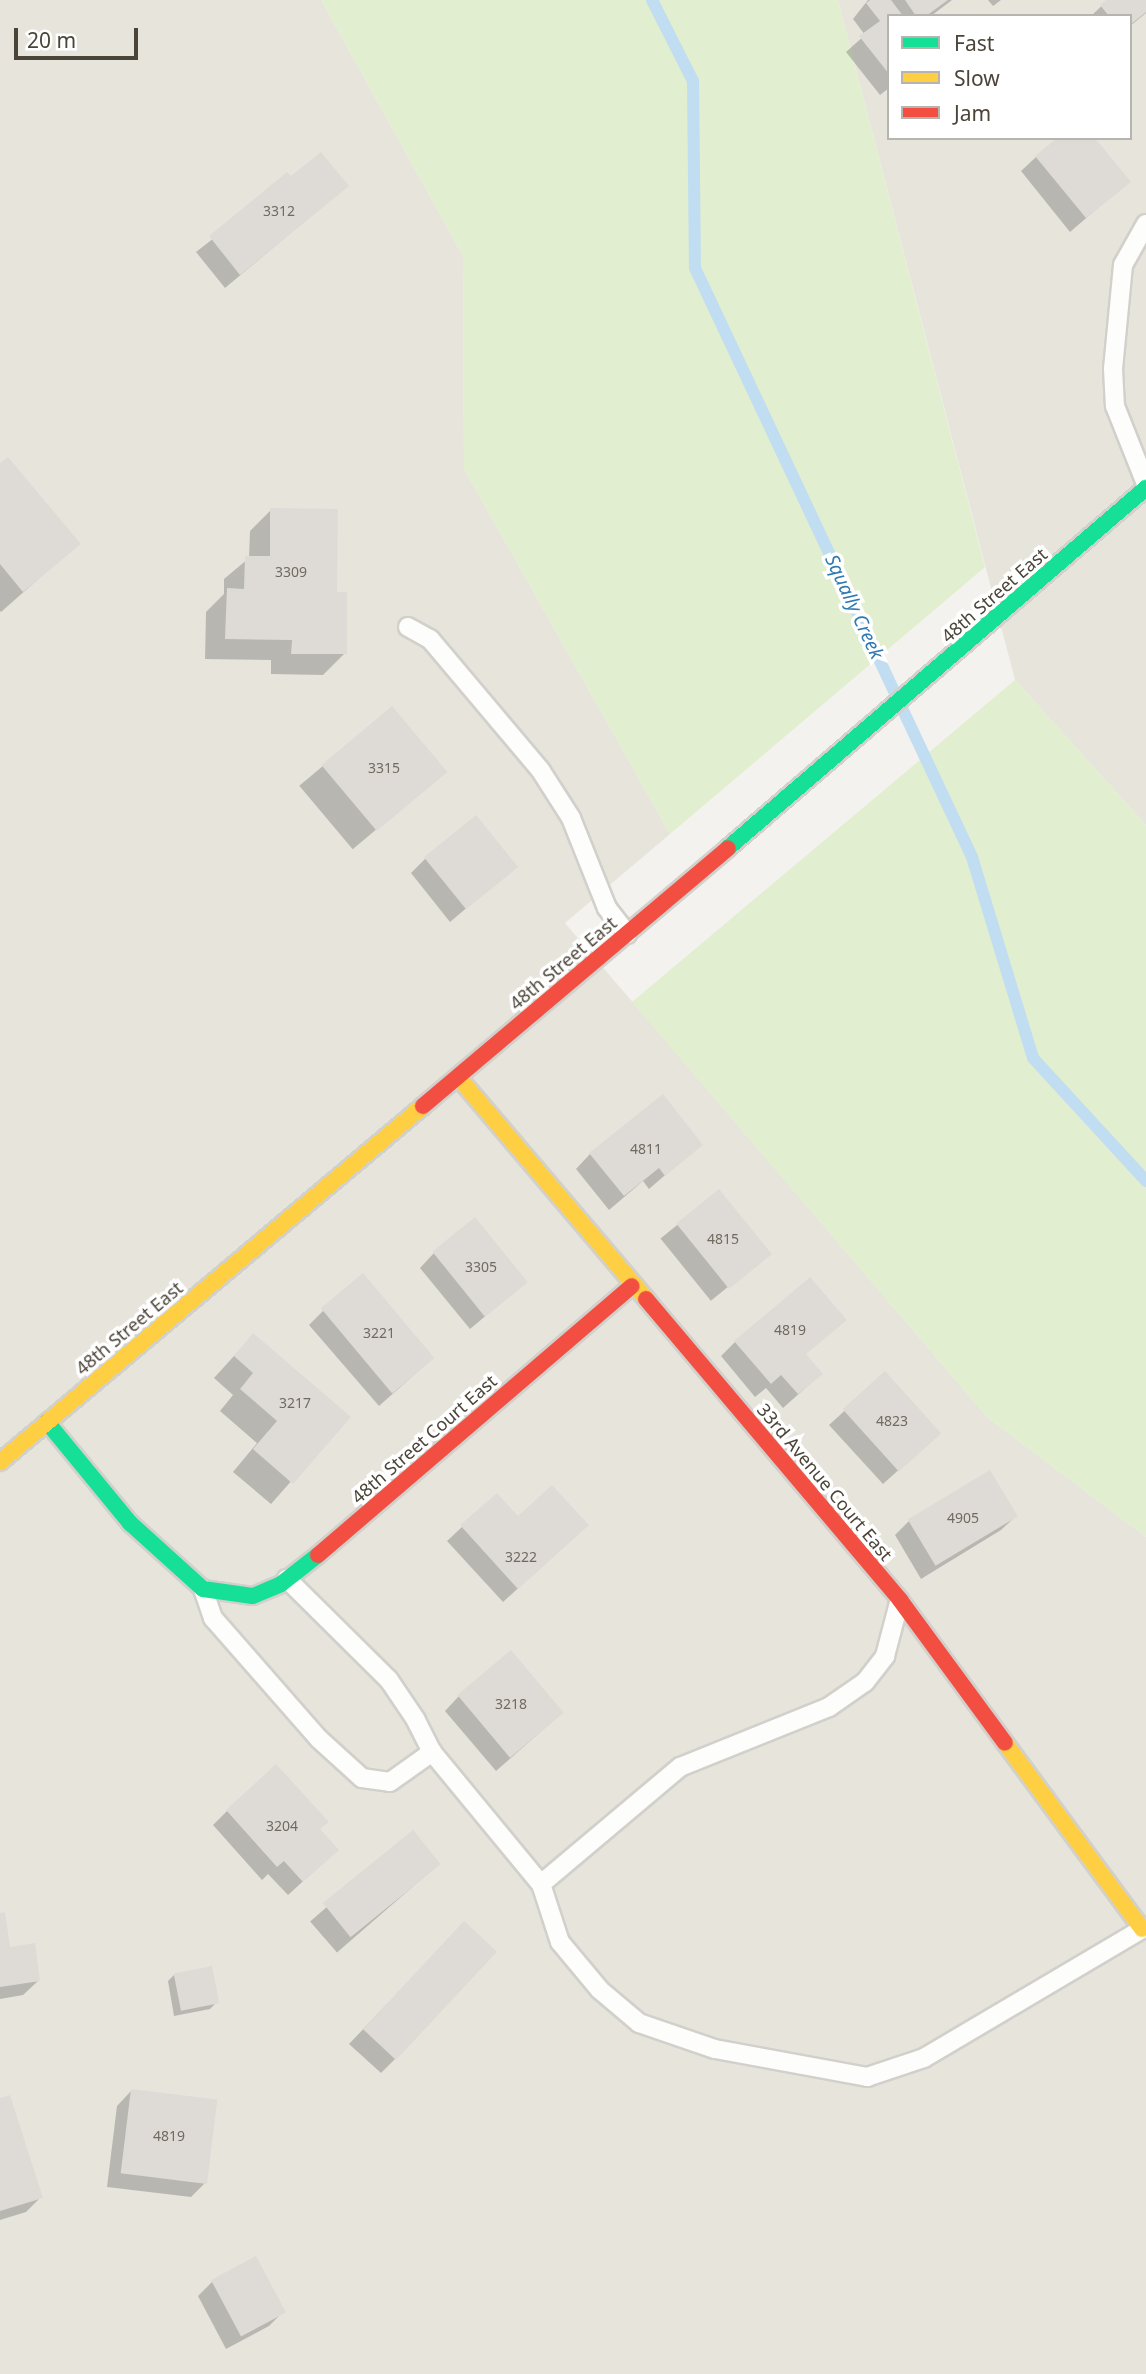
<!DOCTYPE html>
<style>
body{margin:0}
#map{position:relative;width:1146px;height:2374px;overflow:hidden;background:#f4f2ee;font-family:"Noto Sans",sans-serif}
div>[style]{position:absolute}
.residential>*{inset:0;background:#e7e4dc}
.green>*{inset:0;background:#e1eecf}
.shadow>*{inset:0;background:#0003;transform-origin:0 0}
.stream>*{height:12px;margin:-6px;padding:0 6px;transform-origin:6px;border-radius:6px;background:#c0ddf1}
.building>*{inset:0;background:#dedbd6;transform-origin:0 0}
.roads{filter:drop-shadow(2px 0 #d2d0cb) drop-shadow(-2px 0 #d2d0cb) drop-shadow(0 2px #d2d0cb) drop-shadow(0 -2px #d2d0cb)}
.lane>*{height:18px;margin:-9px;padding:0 9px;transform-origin:9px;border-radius:9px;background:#fdfdfc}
.fast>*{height:16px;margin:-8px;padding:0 8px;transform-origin:8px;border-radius:8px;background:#16e098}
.slow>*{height:16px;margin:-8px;padding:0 8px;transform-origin:8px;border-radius:8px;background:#ffcf43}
.jam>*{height:16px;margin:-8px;padding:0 8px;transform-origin:8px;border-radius:8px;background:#f24e42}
span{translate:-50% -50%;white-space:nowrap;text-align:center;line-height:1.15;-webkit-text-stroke:7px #fff;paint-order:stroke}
.number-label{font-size:14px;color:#706a61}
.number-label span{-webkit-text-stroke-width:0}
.street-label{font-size:18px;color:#4b4439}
.water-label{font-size:19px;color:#2e7ab2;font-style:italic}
.legend{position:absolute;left:887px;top:14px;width:245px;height:126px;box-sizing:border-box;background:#fff;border:2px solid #b7b4b0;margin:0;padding:9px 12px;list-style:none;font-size:21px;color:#4b4439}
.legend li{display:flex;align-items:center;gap:14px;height:35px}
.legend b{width:35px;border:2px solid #b7b4b0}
.scale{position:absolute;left:14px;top:28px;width:124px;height:32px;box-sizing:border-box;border:4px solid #4b4439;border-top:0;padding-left:9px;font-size:21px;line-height:24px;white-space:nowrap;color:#4b4439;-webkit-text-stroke:5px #fff;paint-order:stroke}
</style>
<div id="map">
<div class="residential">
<div style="clip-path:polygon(0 0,321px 0,463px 256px,464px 469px,670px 834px,565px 923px,987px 1417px,1146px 1537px,1146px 2374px,0 2374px)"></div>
<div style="clip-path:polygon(evenodd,838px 0,1146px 0,1146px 825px,1015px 680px,838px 0,889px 16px,1130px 16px,1130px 138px,889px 138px,889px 16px)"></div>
</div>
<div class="green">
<div style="clip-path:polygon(321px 0,838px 0,985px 567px,670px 834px,464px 469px,463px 256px)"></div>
<div style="clip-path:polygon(1015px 680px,1146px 825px,1146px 1537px,987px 1417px,632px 1002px)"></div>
</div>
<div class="shadow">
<div style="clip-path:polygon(868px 0,952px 0,931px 16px,889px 16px,889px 88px,880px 95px,846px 52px,865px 35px,853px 19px)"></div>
<div style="clip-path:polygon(988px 0,1001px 0,993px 6px)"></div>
<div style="clip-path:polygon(1108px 0,1146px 0,1146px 13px,1130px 26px,1130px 16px,1091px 16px)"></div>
<div style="clip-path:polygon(1036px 157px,1128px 182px,1070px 232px,1021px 171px)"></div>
<div style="clip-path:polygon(291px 178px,347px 186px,225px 288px,196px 252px)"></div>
<div style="clip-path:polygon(0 465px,78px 544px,1px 612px,0 611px)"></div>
<div style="clip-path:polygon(271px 510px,335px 594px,345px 653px,323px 675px,271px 674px,271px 660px,205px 659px,206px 612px,224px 594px,224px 579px,249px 558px,250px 531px)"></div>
<div style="left:392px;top:708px;width:83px;height:121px;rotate:50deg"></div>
<div style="clip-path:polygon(425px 859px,515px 867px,450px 922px,411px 873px)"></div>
<div style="clip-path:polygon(700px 1145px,649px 1189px,643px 1181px,609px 1210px,576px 1169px,590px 1154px)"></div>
<div style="left:718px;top:1192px;width:80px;height:74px;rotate:51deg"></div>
<div style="clip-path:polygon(434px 1253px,526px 1282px,470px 1329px,420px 1268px)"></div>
<div style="clip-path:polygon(324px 1310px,433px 1358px,379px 1406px,309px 1325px)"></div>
<div style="clip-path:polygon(253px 1335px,348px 1417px,271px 1504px,233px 1472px,257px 1443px,220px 1411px,233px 1395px,214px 1378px)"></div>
<div style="clip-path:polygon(735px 1342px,805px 1355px,821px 1374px,783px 1408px,766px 1388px,755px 1397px,721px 1356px)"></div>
<div style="clip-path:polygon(885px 1374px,924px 1447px,883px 1484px,829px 1425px)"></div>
<div style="clip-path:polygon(1016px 1516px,1001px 1530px,921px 1579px,895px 1535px,910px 1520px)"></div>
<div style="clip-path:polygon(518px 1518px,572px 1539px,503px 1602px,447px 1541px,462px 1527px)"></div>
<div style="clip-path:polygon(459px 1696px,562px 1713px,496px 1771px,445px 1711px)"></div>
<div style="clip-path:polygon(227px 1811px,318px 1830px,322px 1864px,288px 1895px,268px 1874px,262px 1880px,213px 1825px)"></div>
<div style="left:412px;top:1833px;width:41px;height:135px;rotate:49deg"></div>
<div style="clip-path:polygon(0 1914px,9px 1949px,38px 1981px,23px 1995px,0 1999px)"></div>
<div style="clip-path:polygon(450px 1938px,395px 2059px,381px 2073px,349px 2044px)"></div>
<div style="clip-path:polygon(175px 1974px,217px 2002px,210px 2009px,174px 2016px,168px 1981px)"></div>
<div style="clip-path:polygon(131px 2091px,206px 2182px,191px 2197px,107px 2187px,117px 2106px)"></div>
<div style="clip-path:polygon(0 2100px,41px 2197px,26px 2212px,0 2220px)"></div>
<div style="clip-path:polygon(212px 2282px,284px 2311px,269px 2326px,226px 2349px,198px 2296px)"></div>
</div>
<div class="stream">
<div style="left:652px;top:0;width:91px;rotate:63.2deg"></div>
<div style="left:693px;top:81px;width:187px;rotate:89.4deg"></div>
<div style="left:695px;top:268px;width:651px;rotate:64.81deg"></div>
<div style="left:972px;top:857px;width:210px;rotate:73.1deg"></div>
<div style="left:1033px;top:1058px;width:167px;rotate:47.4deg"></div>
</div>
<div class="building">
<div style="clip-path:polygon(870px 0,891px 0,903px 16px,889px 16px,889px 74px,859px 36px,880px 21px,866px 3px)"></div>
<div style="clip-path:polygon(905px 0,948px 0,926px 16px,916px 16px)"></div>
<div style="clip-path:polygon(1106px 0,1146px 0,1146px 12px,1130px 25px,1130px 16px,1109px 16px,1100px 5px)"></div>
<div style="clip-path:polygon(1057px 138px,1095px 138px,1131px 182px,1086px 218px,1035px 156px)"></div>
<div style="clip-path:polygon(321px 152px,349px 186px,240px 275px,209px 236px,287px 172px,291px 176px)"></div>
<div style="clip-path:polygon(8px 457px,81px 544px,23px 592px,0 564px,0 463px)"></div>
<div style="clip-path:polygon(270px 508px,338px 509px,337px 592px,347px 592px,347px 654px,291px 654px,292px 640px,225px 639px,227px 588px,244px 589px,245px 556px,270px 556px)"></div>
<div style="left:392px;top:706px;width:86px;height:92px;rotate:50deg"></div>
<div style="left:476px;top:815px;width:67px;height:67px;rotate:51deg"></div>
<div style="clip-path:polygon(663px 1094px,703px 1145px,665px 1176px,659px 1168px,624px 1196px,589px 1153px)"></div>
<div style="left:719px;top:1189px;width:84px;height:55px;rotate:51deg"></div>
<div style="left:475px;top:1217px;width:84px;height:55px;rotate:51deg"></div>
<div style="left:363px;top:1273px;width:111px;height:55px;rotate:50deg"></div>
<div style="clip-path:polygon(810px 1277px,847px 1320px,806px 1354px,823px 1374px,798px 1394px,781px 1375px,771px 1384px,734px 1341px)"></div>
<div style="clip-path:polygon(253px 1333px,351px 1417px,293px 1484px,253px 1449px,277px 1421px,240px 1389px,253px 1373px,234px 1356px)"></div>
<div style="left:885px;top:1371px;width:84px;height:57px;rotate:48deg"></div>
<div style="left:990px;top:1470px;width:54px;height:96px;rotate:59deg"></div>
<div style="clip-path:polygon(552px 1485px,589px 1525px,518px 1589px,460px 1525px,497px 1493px,518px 1516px)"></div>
<div style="left:511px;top:1650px;width:82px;height:70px;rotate:50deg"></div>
<div style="clip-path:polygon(276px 1764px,329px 1822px,320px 1829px,339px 1850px,303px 1882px,284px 1861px,277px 1867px,226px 1810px)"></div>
<div style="left:413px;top:1830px;width:44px;height:116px;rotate:51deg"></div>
<div style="clip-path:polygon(5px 1912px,10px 1947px,35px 1943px,40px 1981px,0 1987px,0 1913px)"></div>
<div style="left:464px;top:1921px;width:45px;height:148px;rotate:43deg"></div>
<div style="left:212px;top:1966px;width:38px;height:39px;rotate:79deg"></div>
<div style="left:131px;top:2089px;width:87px;height:85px;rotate:7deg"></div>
<div style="clip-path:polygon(10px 2095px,43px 2198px,0 2211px,0 2098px)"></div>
<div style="left:256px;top:2256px;width:64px;height:51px;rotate:62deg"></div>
</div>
<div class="roads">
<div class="lane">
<div style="left:1146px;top:224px;width:47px;rotate:119.3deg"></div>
<div style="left:1123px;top:265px;width:104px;rotate:95.5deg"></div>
<div style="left:1113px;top:369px;width:37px;rotate:87deg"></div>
<div style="left:1115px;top:406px;width:84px;rotate:68.3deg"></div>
<div style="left:408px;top:627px;width:25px;rotate:29deg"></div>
<div style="left:430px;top:639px;width:172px;rotate:49.9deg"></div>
<div style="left:541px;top:771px;width:56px;rotate:57.4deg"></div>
<div style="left:571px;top:818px;width:97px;rotate:68.2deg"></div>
<div style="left:607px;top:908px;width:33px;rotate:52deg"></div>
<div style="left:203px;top:1589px;width:31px;rotate:71deg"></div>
<div style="left:213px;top:1618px;width:161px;rotate:48.8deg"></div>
<div style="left:319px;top:1739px;width:58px;rotate:42.2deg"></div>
<div style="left:362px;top:1778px;width:28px;rotate:8deg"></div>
<div style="left:390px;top:1782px;width:52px;rotate:-35.5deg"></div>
<div style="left:432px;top:1752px;width:36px;rotate:-117deg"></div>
<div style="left:416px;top:1720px;width:48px;rotate:-124deg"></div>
<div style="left:389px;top:1680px;width:144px;rotate:-135.3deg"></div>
<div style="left:432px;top:1752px;width:171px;rotate:50.5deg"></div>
<div style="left:541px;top:1884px;width:61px;rotate:71.9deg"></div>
<div style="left:560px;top:1942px;width:62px;rotate:50.2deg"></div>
<div style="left:600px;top:1990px;width:51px;rotate:40.2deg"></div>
<div style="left:639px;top:2023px;width:80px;rotate:18.9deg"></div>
<div style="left:715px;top:2049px;width:155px;rotate:10.4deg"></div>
<div style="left:867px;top:2077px;width:60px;rotate:-18.4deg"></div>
<div style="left:924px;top:2058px;width:253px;rotate:-30.6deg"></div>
<div style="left:541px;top:1884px;width:182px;rotate:-40.1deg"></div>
<div style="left:680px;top:1767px;width:161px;rotate:-21.9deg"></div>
<div style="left:829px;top:1707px;width:44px;rotate:-34.8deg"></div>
<div style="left:865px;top:1682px;width:33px;rotate:-52deg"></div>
<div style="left:885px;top:1656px;width:55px;rotate:-75.2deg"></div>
</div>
<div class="fast">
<div style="left:728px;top:848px;width:552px;rotate:-40.74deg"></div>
<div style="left:47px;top:1422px;width:131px;rotate:50.6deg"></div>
<div style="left:130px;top:1523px;width:98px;rotate:42.1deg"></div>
<div style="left:203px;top:1589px;width:50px;rotate:8deg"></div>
<div style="left:253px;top:1596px;width:30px;rotate:-23deg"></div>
<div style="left:281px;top:1584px;width:47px;rotate:-38.1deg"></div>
</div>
<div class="slow">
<div style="left:458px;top:1077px;width:291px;rotate:49.7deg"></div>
<div style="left:0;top:1462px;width:553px;rotate:-40.08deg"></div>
<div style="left:1005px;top:1743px;width:231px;rotate:53.6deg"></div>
</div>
<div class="jam">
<div style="left:423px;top:1106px;width:399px;rotate:-40.2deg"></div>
<div style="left:646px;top:1299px;width:394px;rotate:49.8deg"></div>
<div style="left:900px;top:1600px;width:177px;rotate:53.7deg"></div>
<div style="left:318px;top:1555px;width:413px;rotate:-40.6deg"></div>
</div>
</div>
<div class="number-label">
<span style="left:279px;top:211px">3312</span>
<span style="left:291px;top:572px">3309</span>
<span style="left:384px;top:768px">3315</span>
<span style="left:646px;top:1149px">4811</span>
<span style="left:723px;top:1239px">4815</span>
<span style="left:481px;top:1267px">3305</span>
<span style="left:790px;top:1330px">4819</span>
<span style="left:379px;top:1333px">3221</span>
<span style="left:295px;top:1403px">3217</span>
<span style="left:892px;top:1421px">4823</span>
<span style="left:963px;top:1518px">4905</span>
<span style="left:521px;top:1557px">3222</span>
<span style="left:511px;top:1704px">3218</span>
<span style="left:282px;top:1826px">3204</span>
<span style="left:169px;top:2136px">4819</span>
</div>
<div class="street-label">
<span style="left:994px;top:595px;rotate:-41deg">48th Street East</span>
<span style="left:563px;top:963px;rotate:-40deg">48th Street East</span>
<span style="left:129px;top:1328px;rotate:-40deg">48th Street East</span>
<span style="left:424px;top:1439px;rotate:-41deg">48th Street Court East</span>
<span style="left:825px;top:1482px;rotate:50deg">33rd Avenue Court East</span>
</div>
<div class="water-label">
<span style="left:854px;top:607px;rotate:65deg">Squally Creek</span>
</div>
<ul class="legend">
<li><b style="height:9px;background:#16e098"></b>Fast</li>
<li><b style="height:9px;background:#ffcf43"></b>Slow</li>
<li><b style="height:9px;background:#f24e42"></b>Jam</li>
</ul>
<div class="scale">20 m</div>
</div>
